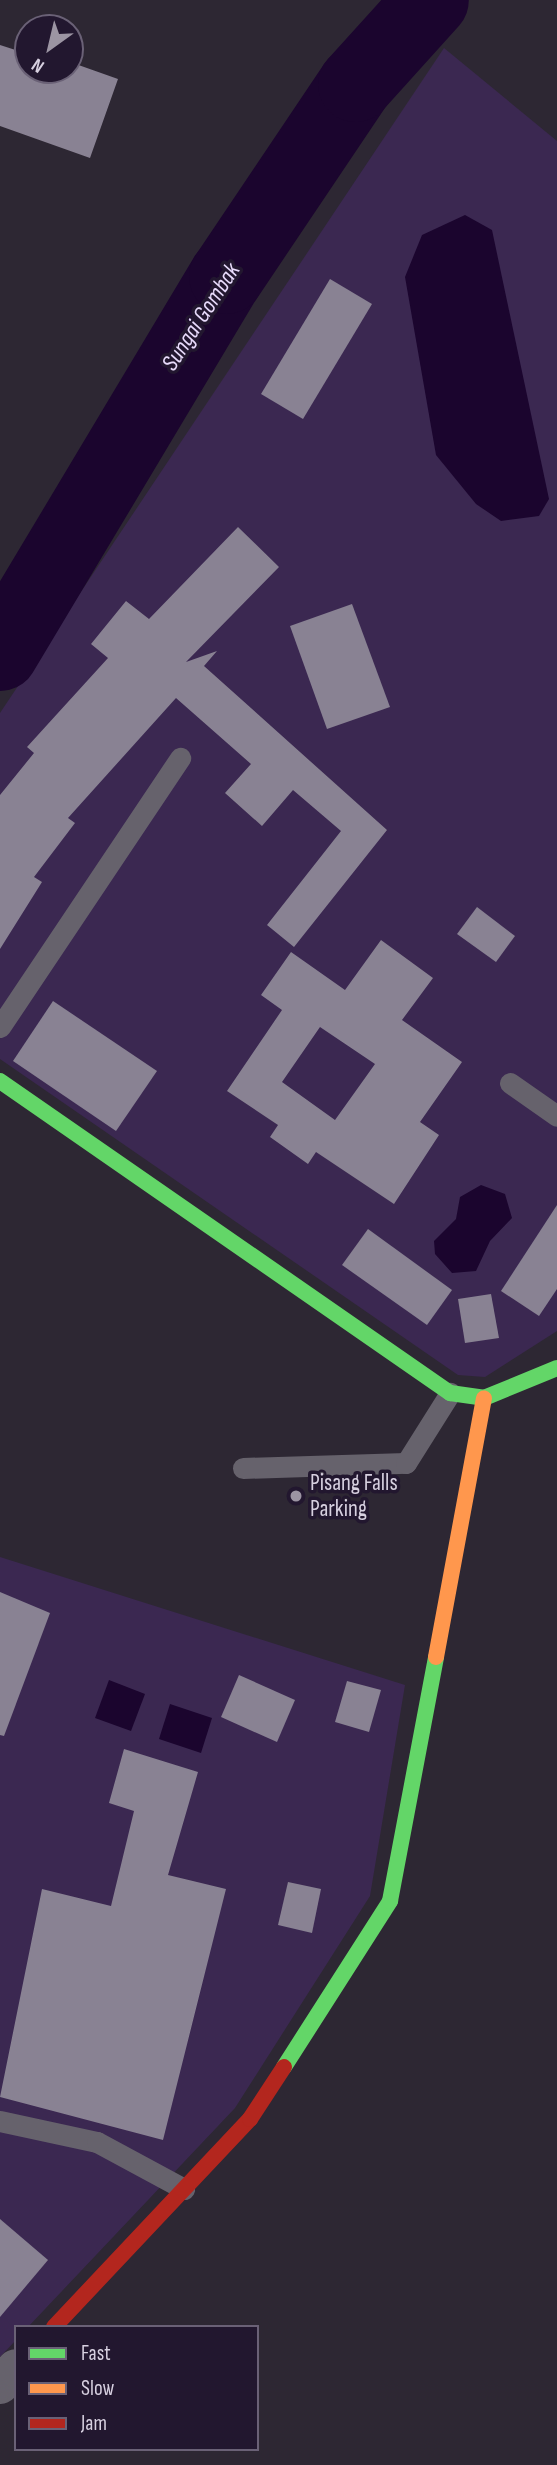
<!DOCTYPE html>
<html>
<head>
<meta charset="utf-8">
<style>
  body { margin:0 }
  #map { position:relative; width:557px; height:2465px; overflow:hidden; background:#2d2733; font-family:"Sofia Sans Condensed",sans-serif }
  div>[style] { position:absolute }
  [style*='--x'] { left:calc(var(--x)*1px); top:calc(var(--y)*1px); width:calc(var(--w)*1px); rotate:calc(var(--a)*1deg) }
  .green>* { inset:0; background:#3b2851 }
  .water>* { inset:0; background:#1b052e }
  .river>* { height:75px; margin:-37.5px; padding:0 37.5px; transform-origin:37.5px; border-radius:37.5px; background:#1b052e }
  .building>* { inset:0; background:#898293 }
  .lane>* { height:21px; margin:-10.5px; padding:0 10.5px; transform-origin:10.5px; border-radius:10.5px; background:#66626c }
  .street>* { height:38px; margin:-19px; padding:0 19px; transform-origin:19px; border-radius:19px; background:#66626c }
  .fast>* { height:16px; margin:-8px; padding:0 8px; transform-origin:8px; border-radius:8px; background:#63d668 }
  .slow>* { height:16px; margin:-8px; padding:0 8px; transform-origin:8px; border-radius:8px; background:#ff974d }
  .jam>* { height:16px; margin:-8px; padding:0 8px; transform-origin:8px; border-radius:8px; background:#b3261e }
  .dots>* { width:19px; height:19px; translate:-50% -50%; box-sizing:border-box; border:4px solid #22172f; border-radius:50% }
  span { translate:-50% -50%; white-space:nowrap; text-align:center; line-height:1.15; -webkit-text-stroke:7px #22172f; paint-order:stroke }
  .poi-label { font-size:23px; color:#d7d0e0 }
  .left { translate:0 -50%; text-align:left }
  .water-label { font-size:24px; color:#e8dbfb; font-style:italic }
  .legend { position:absolute; left:14px; top:2325px; width:245px; height:126px; box-sizing:border-box; background:#22172f; border:2px solid #6a6176; margin:0; padding:9px 12px; list-style:none; font-size:21px; color:#d7d0e0 }
  .legend li { display:flex; align-items:center; gap:14px; height:35px }
  .legend b { width:35px; border:2px solid #6a6176 }
  .north { position:absolute; left:14px; top:14px; width:70px; height:70px; box-sizing:border-box; background:#22172f; border:2px solid #6a6176; border-radius:50%; rotate:214deg; font-size:19px; font-weight:700; line-height:28px; text-align:center; color:#d7d0e0 }
  .north::after { content:''; display:block; margin:auto; width:24px; height:32px; background:#9c95a3; clip-path:polygon(50% 0,100% 100%,50% 72%,0 100%) }
</style>
</head>
<body>
<div id="map">
  <div class="green">
    <div style="clip-path:polygon(444px 48px,557px 141px,557px 1331px,485px 1377px,458px 1375px,0 1059px,0 713px)"></div>
    <div style="clip-path:polygon(0 1557px,405px 1685px,370px 1896px,235px 2108px,28px 2327px,16px 2327px,16px 2340px,0 2357px)"></div>
  </div>
  <div class="water">
    <div style="clip-path:polygon(465px 215px,492px 230px,549px 499px,539px 516px,501px 521px,476px 504px,436px 455px,405px 277px,422px 235px)"></div>
    <div style="clip-path:polygon(481px 1185px,505px 1194px,512px 1218px,490px 1241px,476px 1271px,452px 1273px,435px 1254px,434px 1241px,456px 1219px,460px 1197px)"></div>
    <div style="clip-path:polygon(109px 1680px,145px 1694px,131px 1731px,95px 1718px)"></div>
    <div style="clip-path:polygon(170px 1704px,212px 1718px,201px 1753px,159px 1739px)"></div>
  </div>
  <div class="river">
    <div style="--x:0;--y:653;--w:440;--a:-59.1"></div>
    <div style="--x:226;--y:276;--w:231;--a:-56.1"></div>
    <div style="--x:355;--y:84;--w:113;--a:-47.9"></div>
  </div>
  <div class="building">
    <div style="clip-path:polygon(0 45px,28px 54px,28px 70px,70px 70px,70px 62px,118px 79px,90px 158px,0 126px)"></div>
    <div style="clip-path:polygon(330px 279px,372px 304px,303px 419px,261px 394px)"></div>
    <div style="clip-path:polygon(238px 527px,279px 567px,186px 662px,217px 651px,204px 666px,387px 830px,294px 947px,267px 925px,341px 831px,293px 790px,262px 826px,225px 793px,251px 764px,176px 698px,68px 818px,75px 823px,34px 877px,42px 882px,0 949px,0 795px,34px 753px,27px 747px,108px 658px,91px 644px,126px 601px,149px 619px)"></div>
    <div style="clip-path:polygon(352px 604px,390px 707px,327px 729px,290px 626px)"></div>
    <div style="clip-path:polygon(477px 907px,515px 936px,496px 962px,457px 934px)"></div>
    <div style="clip-path:polygon(evenodd,381px 940px,433px 978px,402px 1020px,462px 1062px,420px 1122px,439px 1135px,394px 1204px,316px 1152px,308px 1164px,270px 1137px,278px 1125px,227px 1091px,282px 1010px,261px 995px,291px 952px,345px 990px,381px 940px,320px 1027px,375px 1064px,335px 1120px,282px 1082px,320px 1027px)"></div>
    <div style="clip-path:polygon(53px 1001px,157px 1071px,116px 1131px,13px 1061px)"></div>
    <div style="clip-path:polygon(557px 1205px,557px 1289px,539px 1316px,501px 1291px)"></div>
    <div style="clip-path:polygon(368px 1229px,452px 1290px,427px 1325px,342px 1265px)"></div>
    <div style="clip-path:polygon(491px 1294px,499px 1338px,465px 1343px,458px 1299px)"></div>
    <div style="clip-path:polygon(0 1592px,50px 1613px,4px 1736px,0 1735px)"></div>
    <div style="clip-path:polygon(239px 1675px,295px 1700px,277px 1742px,221px 1717px)"></div>
    <div style="clip-path:polygon(347px 1681px,381px 1690px,369px 1732px,335px 1722px)"></div>
    <div style="clip-path:polygon(124px 1749px,198px 1772px,168px 1875px,226px 1889px,163px 2140px,0 2097px,42px 1889px,111px 1906px,134px 1811px,109px 1803px)"></div>
    <div style="clip-path:polygon(288px 1882px,321px 1889px,312px 1933px,278px 1925px)"></div>
    <div style="clip-path:polygon(0 2219px,48px 2260px,0 2317px)"></div>
  </div>
  <div class="lane">
    <div style="--x:0;--y:1027;--w:324;--a:-56.2"></div>
    <div style="--x:510;--y:1083;--w:57;--a:35.1"></div>
    <div style="--x:243;--y:1468;--w:163;--a:-1.8"></div>
    <div style="--x:406;--y:1463;--w:83;--a:-57.8"></div>
    <div style="--x:0;--y:2121;--w:99;--a:12.2"></div>
    <div style="--x:97;--y:2142;--w:99;--a:28.4"></div>
  </div>
  <div class="street">
    <div style="--x:0;--y:2385;--w:23;--a:-47"></div>
  </div>
  <div class="fast">
    <div style="--x:0;--y:1081;--w:548;--a:34.73"></div>
    <div style="--x:450;--y:1393;--w:34;--a:8"></div>
    <div style="--x:484;--y:1398;--w:79;--a:-22.3"></div>
    <div style="--x:284;--y:2067;--w:197;--a:-57.4"></div>
    <div style="--x:390;--y:1901;--w:248;--a:-79.3"></div>
  </div>
  <div class="slow">
    <div style="--x:436;--y:1657;--w:263;--a:-79.5"></div>
  </div>
  <div class="jam">
    <div style="--x:54;--y:2327;--w:286;--a:-46.7"></div>
    <div style="--x:250;--y:2119;--w:62;--a:-56.8"></div>
  </div>
  <div class="dots">
    <div style="left:296px;top:1496px;background:#9c95a3"></div>
  </div>
  <div class="poi-label">
    <span class="left" style="left:310px;top:1496px">Pisang Falls<br>Parking</span>
  </div>
  <div class="water-label">
    <span style="left:201px;top:317px;rotate:-57deg">Sungai Gombak</span>
  </div>
  <ul class="legend">
  <li><b style="height:9px;background:#63d668"></b>Fast</li>
  <li><b style="height:9px;background:#ff974d"></b>Slow</li>
  <li><b style="height:9px;background:#b3261e"></b>Jam</li>
  </ul>
  <div class="north">N</div>
</div>
</body>
</html>
